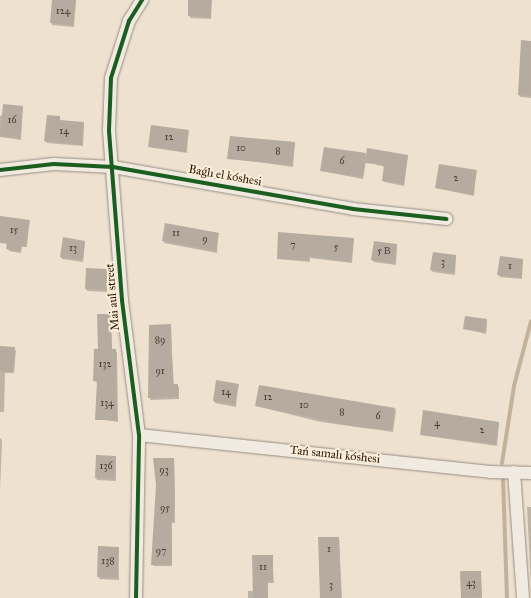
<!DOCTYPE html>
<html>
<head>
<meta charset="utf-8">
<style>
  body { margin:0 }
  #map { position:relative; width:531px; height:598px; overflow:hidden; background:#eee1cf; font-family:"IM FELL Great Primer",serif }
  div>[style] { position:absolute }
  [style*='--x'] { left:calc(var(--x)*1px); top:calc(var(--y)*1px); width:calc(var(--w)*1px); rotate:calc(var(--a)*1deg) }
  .shadow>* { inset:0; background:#0003 }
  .stream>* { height:4px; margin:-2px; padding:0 2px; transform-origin:2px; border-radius:2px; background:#c4b19a }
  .building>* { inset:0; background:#b5ac9f }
  .roads { filter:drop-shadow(0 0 1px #978d83) drop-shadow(0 0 1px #978d83) }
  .minor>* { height:12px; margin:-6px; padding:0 6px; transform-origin:6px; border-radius:6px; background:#f0eae0 }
  .cycleway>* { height:4px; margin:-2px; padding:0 2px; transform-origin:2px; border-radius:2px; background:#1b5e20 }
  span { translate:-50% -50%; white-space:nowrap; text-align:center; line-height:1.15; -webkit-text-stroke:4px #fcedd7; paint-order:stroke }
  .number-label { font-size:10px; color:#493c30 }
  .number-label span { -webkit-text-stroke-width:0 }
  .street-label { font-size:12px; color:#25160b }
</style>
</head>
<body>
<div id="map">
  <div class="shadow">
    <div style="clip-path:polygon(53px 0,76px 0,74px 27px,52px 25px)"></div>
    <div style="clip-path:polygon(189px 0,212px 0,211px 19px,190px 18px)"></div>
    <div style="clip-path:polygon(531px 42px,531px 98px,520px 97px,519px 95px)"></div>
    <div style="clip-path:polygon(23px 107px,21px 140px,0 137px,0 116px)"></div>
    <div style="clip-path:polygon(59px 117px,61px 121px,84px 123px,83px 146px,47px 143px,45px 141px)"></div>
    <div style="clip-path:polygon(188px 131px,187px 153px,149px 147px)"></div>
    <div style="clip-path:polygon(295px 142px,293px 167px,228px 158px)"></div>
    <div style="clip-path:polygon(365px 154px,367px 157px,408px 155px,404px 186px,384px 182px,385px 167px,366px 162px,363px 179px,321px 171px)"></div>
    <div style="clip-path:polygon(476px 171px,474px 196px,436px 188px)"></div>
    <div style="clip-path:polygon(0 217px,29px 221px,27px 247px,22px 247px,21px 253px,9px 251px,8px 244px,0 243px)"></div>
    <div style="clip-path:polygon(166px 224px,218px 233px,217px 253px,164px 243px)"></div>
    <div style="clip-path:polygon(354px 239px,352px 263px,310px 258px,310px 262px,278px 259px)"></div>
    <div style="clip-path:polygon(85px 241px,83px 262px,62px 259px,61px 257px)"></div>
    <div style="clip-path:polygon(397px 245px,396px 265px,374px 262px,372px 260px)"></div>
    <div style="clip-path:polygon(456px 256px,455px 275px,433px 272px,431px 270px)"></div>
    <div style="clip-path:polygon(523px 260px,522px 279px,500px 277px,498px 274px)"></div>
    <div style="clip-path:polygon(107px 270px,107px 292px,87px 291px,86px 288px)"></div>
    <div style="clip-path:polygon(110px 315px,112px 350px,117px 352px,118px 422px,96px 419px,98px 383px,94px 381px,100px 350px)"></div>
    <div style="clip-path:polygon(487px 320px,486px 334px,464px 329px)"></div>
    <div style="clip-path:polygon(170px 325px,174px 385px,179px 387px,179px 399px,150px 400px)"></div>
    <div style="clip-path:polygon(0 347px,16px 350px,14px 373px,5px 373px,4px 412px,0 412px)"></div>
    <div style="clip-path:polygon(238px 385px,236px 407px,215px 403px,214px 401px)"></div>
    <div style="clip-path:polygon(256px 406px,395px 409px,396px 411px,393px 432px,321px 422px)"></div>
    <div style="clip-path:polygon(499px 423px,497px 446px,421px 435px)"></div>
    <div style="clip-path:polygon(0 438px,2px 440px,0 492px)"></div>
    <div style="clip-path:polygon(116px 457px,116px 481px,97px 480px,96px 478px)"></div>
    <div style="clip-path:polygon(174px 459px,175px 523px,172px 523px,172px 566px,153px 566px)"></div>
    <div style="clip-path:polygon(527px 507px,531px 507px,531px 588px)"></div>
    <div style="clip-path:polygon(339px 538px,342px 598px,321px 598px)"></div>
    <div style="clip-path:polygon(99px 547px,118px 548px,119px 580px,99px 579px)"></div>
    <div style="clip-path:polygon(272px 556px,274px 583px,268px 583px,268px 598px,248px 598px,248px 591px,254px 591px)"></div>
    <div style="clip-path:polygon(480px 572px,482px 598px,462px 598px,462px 597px)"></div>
  </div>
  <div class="stream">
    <div style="--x:502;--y:463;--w:78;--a:-81.1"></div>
    <div style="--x:514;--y:386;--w:67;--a:-75.3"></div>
    <div style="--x:503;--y:478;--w:120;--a:88.1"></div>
  </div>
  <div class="building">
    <div style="clip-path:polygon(52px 0,76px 0,73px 25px,50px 23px)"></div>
    <div style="clip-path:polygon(188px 0,211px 0,211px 17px,188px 16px)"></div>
    <div style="clip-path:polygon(521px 40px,531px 41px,531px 96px,518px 95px)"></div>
    <div style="clip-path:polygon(3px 104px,23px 106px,20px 138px,0 136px)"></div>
    <div style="clip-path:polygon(47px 115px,60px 116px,60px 120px,84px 122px,82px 145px,44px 141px)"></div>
    <div style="clip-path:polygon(151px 125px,189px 130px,186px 152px,148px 147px)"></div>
    <div style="clip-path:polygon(230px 136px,295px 142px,292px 165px,227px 159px)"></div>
    <div style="clip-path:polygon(324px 147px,366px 153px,363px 177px,320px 171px)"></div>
    <div style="clip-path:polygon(367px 148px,408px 155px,404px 184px,382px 181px,384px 165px,365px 163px)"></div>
    <div style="clip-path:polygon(439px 164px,477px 170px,473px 195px,435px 188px)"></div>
    <div style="clip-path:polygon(0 216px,30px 220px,26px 246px,21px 245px,20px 252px,6px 249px,7px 243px,0 242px)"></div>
    <div style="clip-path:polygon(165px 223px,219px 233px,216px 251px,162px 241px)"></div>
    <div style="clip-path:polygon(278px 232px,354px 238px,351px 262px,309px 256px,309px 260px,277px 259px)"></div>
    <div style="clip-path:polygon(63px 237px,85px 241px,83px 260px,60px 257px)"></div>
    <div style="clip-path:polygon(374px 241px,397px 244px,395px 263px,371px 260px)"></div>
    <div style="clip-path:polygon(433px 252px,456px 255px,454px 273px,430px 270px)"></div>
    <div style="clip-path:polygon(500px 256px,523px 259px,521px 278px,497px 275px)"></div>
    <div style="clip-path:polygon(86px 268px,107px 269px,106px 290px,85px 289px)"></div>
    <div style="clip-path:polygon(97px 314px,111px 314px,112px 349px,116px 349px,117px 420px,95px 420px,97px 381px,93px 381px,94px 349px,98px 349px)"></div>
    <div style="clip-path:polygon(465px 316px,487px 319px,486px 332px,463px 329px)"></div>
    <div style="clip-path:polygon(171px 324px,173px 384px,178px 384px,178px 397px,148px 398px,149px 325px)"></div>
    <div style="clip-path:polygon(0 346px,15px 347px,13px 372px,0 371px)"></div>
    <div style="clip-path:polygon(216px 380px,239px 384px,235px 405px,213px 401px)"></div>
    <div style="clip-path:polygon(259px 385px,395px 408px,392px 430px,357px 427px,255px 406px)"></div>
    <div style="clip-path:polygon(423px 410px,499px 422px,496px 444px,420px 435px)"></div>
    <div style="clip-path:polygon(96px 455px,116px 456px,115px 479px,95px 478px)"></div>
    <div style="clip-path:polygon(153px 458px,174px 458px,175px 499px,174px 521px,171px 521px,172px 564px,151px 565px,156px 485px)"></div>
    <div style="clip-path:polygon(318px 537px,339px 537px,341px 598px,320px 598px)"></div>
    <div style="clip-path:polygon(98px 546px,119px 547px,118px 578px,97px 577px)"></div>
    <div style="clip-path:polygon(252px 555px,273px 555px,273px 581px,267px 581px,268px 598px,253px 598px)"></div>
    <div style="clip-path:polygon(460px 571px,481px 571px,482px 597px,461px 598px)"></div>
  </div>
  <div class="roads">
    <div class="minor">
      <div style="--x:0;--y:170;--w:54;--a:-6.3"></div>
      <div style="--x:54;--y:164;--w:59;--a:2.9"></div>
      <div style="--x:113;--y:167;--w:244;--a:9.9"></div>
      <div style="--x:353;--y:209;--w:94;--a:6.1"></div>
      <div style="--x:139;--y:435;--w:353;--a:6"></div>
      <div style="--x:490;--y:472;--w:41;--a:1.4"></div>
      <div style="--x:514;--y:472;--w:126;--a:85.9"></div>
      <div style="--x:136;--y:598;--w:163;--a:-88.9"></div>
      <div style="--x:139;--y:435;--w:136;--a:-97.2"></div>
      <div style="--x:122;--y:300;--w:170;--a:-94.4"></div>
      <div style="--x:109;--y:130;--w:52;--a:-87.8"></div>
      <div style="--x:111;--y:78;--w:60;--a:-72.5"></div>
      <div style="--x:129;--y:21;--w:25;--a:-58"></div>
    </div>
  </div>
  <div class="cycleway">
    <div style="--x:0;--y:170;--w:54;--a:-6.3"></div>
    <div style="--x:54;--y:164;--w:59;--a:2.9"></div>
    <div style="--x:113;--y:167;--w:244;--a:9.9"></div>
    <div style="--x:353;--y:209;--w:94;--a:6.1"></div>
    <div style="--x:136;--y:598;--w:163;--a:-88.9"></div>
    <div style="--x:139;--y:435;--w:136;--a:-97.2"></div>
    <div style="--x:122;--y:300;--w:170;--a:-94.4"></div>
    <div style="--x:109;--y:130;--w:52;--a:-87.8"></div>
    <div style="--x:111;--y:78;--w:60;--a:-72.5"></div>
    <div style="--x:129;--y:21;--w:25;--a:-58"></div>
  </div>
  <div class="number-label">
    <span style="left:63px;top:12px">124</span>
    <span style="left:12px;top:121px">16</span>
    <span style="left:64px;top:132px">14</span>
    <span style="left:169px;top:138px">12</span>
    <span style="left:241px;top:149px">10</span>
    <span style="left:278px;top:152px">8</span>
    <span style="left:342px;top:162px">6</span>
    <span style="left:456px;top:179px">2</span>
    <span style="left:14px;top:231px">15</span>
    <span style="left:176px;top:234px">11</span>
    <span style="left:205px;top:240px">9</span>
    <span style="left:293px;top:246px">7</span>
    <span style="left:336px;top:248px">5</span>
    <span style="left:73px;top:249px">13</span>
    <span style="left:384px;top:252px">5 В</span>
    <span style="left:443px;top:263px">3</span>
    <span style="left:510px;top:267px">1</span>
    <span style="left:160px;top:341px">89</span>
    <span style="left:105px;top:365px">132</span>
    <span style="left:160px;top:372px">91</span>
    <span style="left:226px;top:393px">14</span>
    <span style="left:268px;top:398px">12</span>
    <span style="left:107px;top:404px">134</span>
    <span style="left:304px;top:406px">10</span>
    <span style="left:342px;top:413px">8</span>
    <span style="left:378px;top:417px">6</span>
    <span style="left:437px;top:424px">4</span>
    <span style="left:482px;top:431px">2</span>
    <span style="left:106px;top:467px">136</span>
    <span style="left:164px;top:471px">93</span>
    <span style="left:165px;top:509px">95</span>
    <span style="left:329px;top:550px">1</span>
    <span style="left:161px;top:552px">97</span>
    <span style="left:108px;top:562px">138</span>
    <span style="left:263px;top:568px">11</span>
    <span style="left:471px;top:584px">43</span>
    <span style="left:331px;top:586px">3</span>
  </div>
  <div class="street-label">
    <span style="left:225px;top:176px;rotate:10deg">Baǵlı el kóshesi</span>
    <span style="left:113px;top:297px;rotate:-95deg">Mai aul street</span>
    <span style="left:335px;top:455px;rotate:6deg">Tań samalı kóshesi</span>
  </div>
</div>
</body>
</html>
